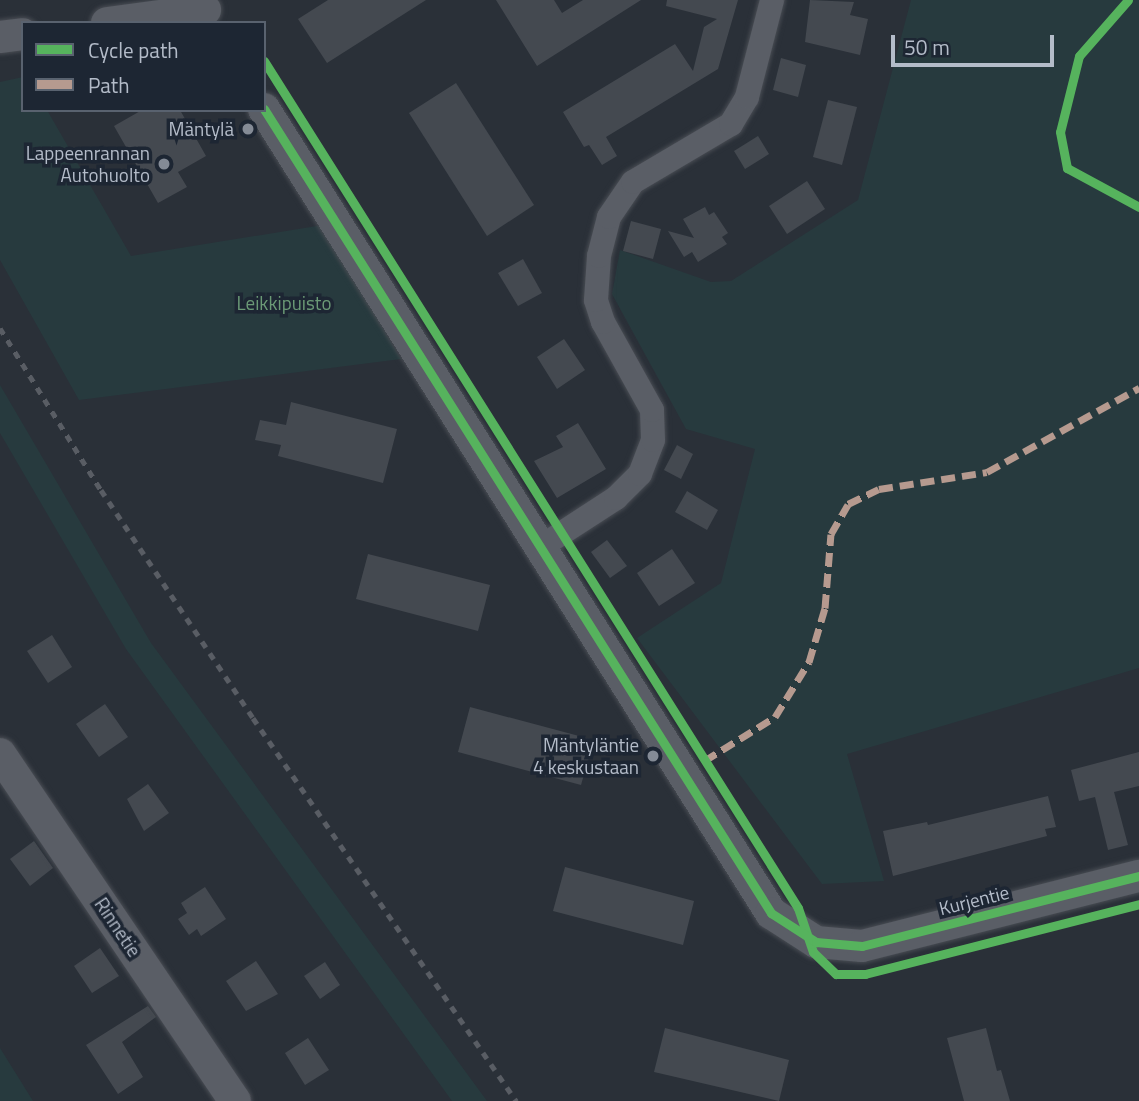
<!DOCTYPE html>
<html>
<head>
<meta charset="utf-8">
<style>
  body { margin:0 }
  #map { position:relative; width:1139px; height:1101px; overflow:hidden; background:#2a3038; font-family:"Titillium Web",sans-serif }
  div>[style] { position:absolute }
  [style*='--x'] { left:calc(var(--x)*1px); top:calc(var(--y)*1px); width:calc(var(--w)*1px); rotate:calc(var(--a)*1deg) }
  .green>* { inset:0; background:#273a3e }
  .building>* { inset:0; background:#444950 }
  .roads { filter:drop-shadow(0 0 2px #484c53) drop-shadow(0 0 2px #484c53) }
  .minor>* { height:24px; margin:-12px; padding:0 12px; transform-origin:12px; border-radius:12px; background:#5a5e66 }
  .tertiary>* { height:32px; margin:-16px; padding:0 16px; transform-origin:16px; border-radius:16px; background:#5a5e66 }
  .rail>* { height:5px; margin-top:-2.5px; transform-origin:0; background:repeating-linear-gradient(90deg,#595d64 0 7px,transparent 0 14px) }
  .quiet>* { height:7px; margin-top:-3.5px; transform-origin:0; background:repeating-linear-gradient(90deg,#b69a8f 0 14px,transparent 0 21px) }
  .cycleway>* { height:9px; margin:-4.5px; padding:0 4.5px; transform-origin:4.5px; border-radius:4.5px; background:#56b35d }
  .dots>* { width:19px; height:19px; translate:-50% -50%; box-sizing:border-box; border:4px solid #1d2633; border-radius:50% }
  span { translate:-50% -50%; white-space:nowrap; text-align:center; line-height:1.15; -webkit-text-stroke:7px #1d2633; paint-order:stroke }
  .poi-label { font-size:19px; color:#b4bcc9 }
  .right { translate:-100% -50%; text-align:right }
  .park-label { font-size:19px; color:#6b9a76 }
  .street-label { font-size:19px; color:#b4bcc9 }
  .legend { position:absolute; left:21px; top:21px; width:245px; height:91px; box-sizing:border-box; background:#1d2633; border:2px solid #59626f; margin:0; padding:9px 12px; list-style:none; font-size:21px; color:#b4bcc9 }
  .legend li { display:flex; align-items:center; gap:14px; height:35px }
  .legend b { width:35px; border:2px solid #59626f }
  .scale { position:absolute; left:891px; top:35px; width:163px; height:32px; box-sizing:border-box; border:4px solid #b4bcc9; border-top:0; padding-left:9px; font-size:21px; line-height:24px; white-space:nowrap; color:#b4bcc9; -webkit-text-stroke:5px #1d2633; paint-order:stroke }
</style>
</head>
<body>
<div id="map">
  <div class="green">
    <div style="clip-path:polygon(911px 0,1139px 0,1139px 668px,847px 754px,884px 881px,822px 884px,637px 638px,721px 583px,755px 449px,686px 429px,612px 294px,620px 250px,711px 282px,731px 281px,858px 200px)"></div>
    <div style="clip-path:polygon(23px 77px,23px 110px,47px 110px,131px 256px,323px 225px,401px 359px,79px 400px,0 260px,0 82px)"></div>
    <div style="clip-path:polygon(0 385px,151px 643px,487px 1101px,452px 1101px,126px 649px,0 433px)"></div>
    <div style="clip-path:polygon(0 1048px,33px 1101px,0 1101px)"></div>
  </div>
  <div class="building">
    <div style="clip-path:polygon(328px 0,426px 0,327px 63px,298px 19px)"></div>
    <div style="clip-path:polygon(496px 0,554px 0,562px 13px,583px 0,641px 0,537px 66px)"></div>
    <div style="clip-path:polygon(667px 0,738px 0,718px 69px,606px 137px,617px 156px,602px 165px,589px 145px,584px 147px,563px 112px,675px 44px,693px 71px,704px 27px,717px 19px,666px 6px)"></div>
    <div style="clip-path:polygon(810px 0,854px 2px,850px 15px,868px 19px,860px 55px,805px 42px)"></div>
    <div style="clip-path:polygon(781px 58px,806px 65px,798px 97px,773px 90px)"></div>
    <div style="clip-path:polygon(456px 83px,534px 205px,487px 236px,409px 113px)"></div>
    <div style="clip-path:polygon(828px 100px,857px 107px,842px 165px,813px 157px)"></div>
    <div style="clip-path:polygon(142px 110px,180px 110px,206px 156px,178px 172px,187px 187px,158px 203px,114px 126px)"></div>
    <div style="clip-path:polygon(758px 136px,769px 154px,745px 169px,734px 151px)"></div>
    <div style="clip-path:polygon(807px 181px,825px 209px,787px 234px,769px 206px)"></div>
    <div style="clip-path:polygon(705px 207px,709px 215px,714px 212px,728px 233px,722px 237px,727px 244px,698px 262px,692px 252px,684px 257px,668px 231px,694px 238px,683px 219px)"></div>
    <div style="clip-path:polygon(631px 221px,661px 229px,653px 259px,623px 251px)"></div>
    <div style="clip-path:polygon(523px 259px,542px 293px,518px 306px,498px 273px)"></div>
    <div style="clip-path:polygon(564px 339px,585px 370px,557px 389px,537px 357px)"></div>
    <div style="clip-path:polygon(291px 402px,397px 429px,383px 483px,278px 456px,281px 445px,255px 440px,260px 420px,286px 425px)"></div>
    <div style="clip-path:polygon(578px 423px,606px 469px,557px 498px,534px 461px,563px 447px,556px 436px)"></div>
    <div style="clip-path:polygon(677px 445px,693px 454px,681px 479px,664px 470px)"></div>
    <div style="clip-path:polygon(687px 491px,718px 510px,707px 530px,675px 512px)"></div>
    <div style="clip-path:polygon(607px 540px,627px 566px,610px 578px,591px 552px)"></div>
    <div style="clip-path:polygon(672px 549px,695px 583px,659px 606px,637px 573px)"></div>
    <div style="clip-path:polygon(368px 554px,490px 585px,478px 631px,356px 599px)"></div>
    <div style="clip-path:polygon(52px 635px,72px 667px,48px 683px,27px 651px)"></div>
    <div style="clip-path:polygon(105px 704px,128px 737px,99px 757px,76px 724px)"></div>
    <div style="clip-path:polygon(470px 707px,594px 740px,581px 785px,458px 752px)"></div>
    <div style="clip-path:polygon(1139px 752px,1139px 786px,1114px 792px,1128px 845px,1108px 850px,1095px 797px,1079px 801px,1071px 770px)"></div>
    <div style="clip-path:polygon(148px 784px,169px 813px,144px 831px,127px 799px)"></div>
    <div style="clip-path:polygon(1048px 796px,1056px 827px,1045px 829px,1047px 836px,893px 876px,883px 831px,927px 822px,928px 825px)"></div>
    <div style="clip-path:polygon(34px 841px,53px 868px,30px 886px,10px 859px)"></div>
    <div style="clip-path:polygon(565px 867px,694px 901px,683px 945px,553px 911px)"></div>
    <div style="clip-path:polygon(205px 887px,226px 919px,201px 936px,197px 929px,189px 935px,178px 919px,187px 913px,181px 903px)"></div>
    <div style="clip-path:polygon(100px 948px,119px 976px,92px 993px,74px 966px)"></div>
    <div style="clip-path:polygon(256px 961px,278px 994px,246px 1011px,226px 981px)"></div>
    <div style="clip-path:polygon(325px 962px,340px 985px,320px 999px,304px 976px)"></div>
    <div style="clip-path:polygon(148px 1006px,156px 1017px,122px 1042px,143px 1077px,118px 1094px,86px 1045px)"></div>
    <div style="clip-path:polygon(665px 1028px,789px 1060px,779px 1101px,654px 1072px)"></div>
    <div style="clip-path:polygon(986px 1028px,997px 1071px,1001px 1070px,1010px 1101px,964px 1101px,947px 1038px)"></div>
    <div style="clip-path:polygon(308px 1038px,329px 1070px,305px 1085px,285px 1053px)"></div>
  </div>
  <div class="roads">
    <div class="minor">
      <div style="--x:539;--y:548;--w:92;--a:-33"></div>
      <div style="--x:616;--y:498;--w:34;--a:-45"></div>
      <div style="--x:640;--y:474;--w:36;--a:-69"></div>
      <div style="--x:653;--y:440;--w:30;--a:-92"></div>
      <div style="--x:652;--y:410;--w:101;--a:-119.1"></div>
      <div style="--x:603;--y:322;--w:23;--a:-108"></div>
      <div style="--x:596;--y:300;--w:44;--a:-86.1"></div>
      <div style="--x:599;--y:256;--w:40;--a:-75.6"></div>
      <div style="--x:609;--y:217;--w:42;--a:-55.6"></div>
      <div style="--x:633;--y:182;--w:114;--a:-30.6"></div>
      <div style="--x:731;--y:124;--w:31;--a:-59"></div>
      <div style="--x:747;--y:97;--w:100;--a:-75.5"></div>
    </div>
    <div class="tertiary">
      <div style="--x:107;--y:23;--w:99;--a:-7.6"></div>
      <div style="--x:0;--y:37;--w:23;--a:-7"></div>
      <div style="--x:264;--y:109;--w:951;--a:57.76"></div>
      <div style="--x:771;--y:913;--w:54;--a:32.8"></div>
      <div style="--x:816;--y:942;--w:46;--a:5"></div>
      <div style="--x:862;--y:946;--w:286;--a:-14.2"></div>
      <div style="--x:0;--y:754;--w:419;--a:55.9"></div>
    </div>
  </div>
  <div class="rail">
    <div style="--x:0;--y:328;--w:191;--a:58.1"></div>
    <div style="--x:101;--y:490;--w:274;--a:56.3"></div>
    <div style="--x:253;--y:718;--w:465;--a:55.5"></div>
  </div>
  <div class="quiet">
    <div style="--x:704;--y:761;--w:84;--a:-31.8"></div>
    <div style="--x:775;--y:717;--w:65;--a:-58.3"></div>
    <div style="--x:809;--y:662;--w:56;--a:-73.5"></div>
    <div style="--x:825;--y:608;--w:74;--a:-85.4"></div>
    <div style="--x:831;--y:534;--w:34;--a:-60"></div>
    <div style="--x:848;--y:504;--w:34;--a:-26"></div>
    <div style="--x:879;--y:489;--w:109;--a:-8.9"></div>
    <div style="--x:987;--y:472;--w:174;--a:-28.9"></div>
  </div>
  <div class="cycleway">
    <div style="--x:1128;--y:0;--w:74;--a:131.2"></div>
    <div style="--x:1079;--y:56;--w:78;--a:104"></div>
    <div style="--x:1060;--y:132;--w:37;--a:79"></div>
    <div style="--x:1067;--y:168;--w:82;--a:28.4"></div>
    <div style="--x:264;--y:61;--w:1001;--a:57.77"></div>
    <div style="--x:798;--y:908;--w:46;--a:71.2"></div>
    <div style="--x:813;--y:952;--w:32;--a:44"></div>
    <div style="--x:836;--y:974;--w:29;--a:0"></div>
    <div style="--x:865;--y:974;--w:283;--a:-14.3"></div>
    <div style="--x:264;--y:109;--w:951;--a:57.76"></div>
    <div style="--x:771;--y:913;--w:54;--a:32.8"></div>
    <div style="--x:816;--y:942;--w:46;--a:5"></div>
    <div style="--x:862;--y:946;--w:286;--a:-14.2"></div>
  </div>
  <div class="dots">
    <div style="left:248px;top:129px;background:#848b96"></div>
    <div style="left:164px;top:164px;background:#848b96"></div>
    <div style="left:653px;top:756px;background:#848b96"></div>
  </div>
  <div class="poi-label">
    <span class="right" style="left:234px;top:129px">Mäntylä</span>
    <span class="right" style="left:150px;top:164px">Lappeenrannan<br>Autohuolto</span>
    <span class="right" style="left:639px;top:756px">Mäntyläntie<br>4 keskustaan</span>
  </div>
  <div class="park-label">
    <span style="left:284px;top:303px">Leikkipuisto</span>
  </div>
  <div class="street-label">
    <span style="left:974px;top:900px;rotate:-14deg">Kurjentie</span>
    <span style="left:118px;top:927px;rotate:56deg">Rinnetie</span>
  </div>
  <ul class="legend">
  <li><b style="height:9px;background:#56b35d"></b>Cycle path</li>
  <li><b style="height:9px;background:#b69a8f"></b>Path</li>
  </ul>
  <div class="scale">50 m</div>
</div>
</body>
</html>
